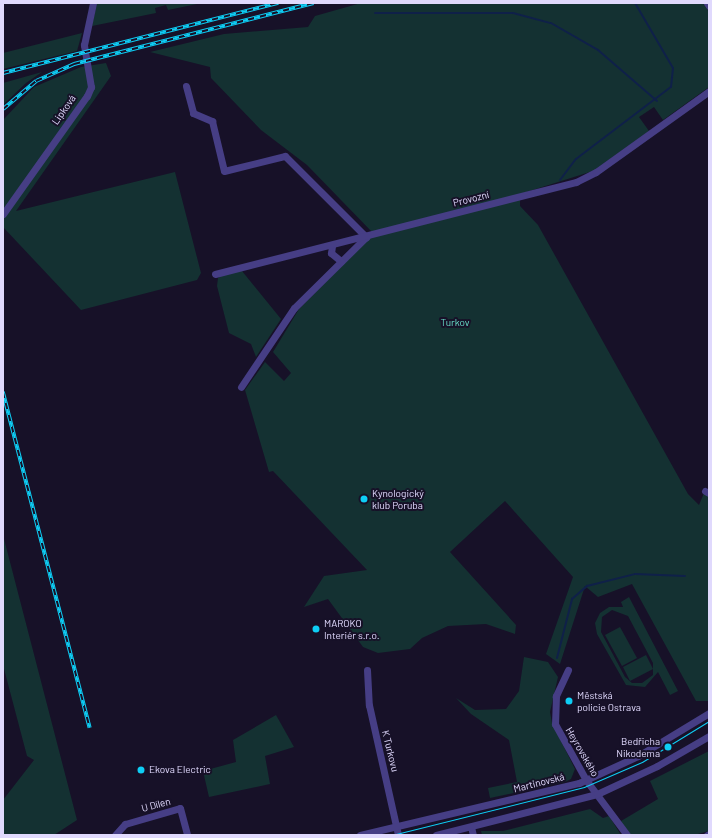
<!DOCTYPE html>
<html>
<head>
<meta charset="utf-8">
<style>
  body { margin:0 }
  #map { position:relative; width:712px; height:838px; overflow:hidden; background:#171128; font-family:Barlow,sans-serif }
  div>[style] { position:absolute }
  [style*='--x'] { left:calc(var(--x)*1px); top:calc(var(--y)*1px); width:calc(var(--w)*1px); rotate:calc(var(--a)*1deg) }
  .green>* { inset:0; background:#143132 }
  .stream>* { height:2px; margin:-1px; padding:0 1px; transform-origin:1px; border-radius:1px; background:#0f2049 }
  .minor>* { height:7px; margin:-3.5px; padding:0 3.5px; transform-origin:3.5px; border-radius:3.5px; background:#463e85 }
  .tram>* { height:1px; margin:-0.5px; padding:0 0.5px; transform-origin:0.5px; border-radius:0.5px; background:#0ecef5 }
  .rail>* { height:3.5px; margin-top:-1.75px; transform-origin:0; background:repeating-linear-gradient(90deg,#171128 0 6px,#0ecef5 0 12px); box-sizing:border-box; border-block:1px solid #0ecef5 }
  .dots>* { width:11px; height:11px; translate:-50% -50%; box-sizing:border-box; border:2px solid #171128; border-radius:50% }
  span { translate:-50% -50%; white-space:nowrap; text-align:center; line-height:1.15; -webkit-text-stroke:4px #171128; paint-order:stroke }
  .street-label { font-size:10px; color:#e0d9fd }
  .park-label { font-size:10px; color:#67dcc7 }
  .poi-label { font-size:10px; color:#e0d9fd }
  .left { translate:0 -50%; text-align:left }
  .right { translate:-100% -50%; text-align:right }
  .frame { position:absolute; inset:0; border:4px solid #e0d9fd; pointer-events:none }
</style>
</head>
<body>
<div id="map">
  <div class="green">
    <div style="clip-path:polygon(97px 3px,202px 3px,168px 10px,166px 5px,155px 8px,156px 13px,92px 26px)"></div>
    <div style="clip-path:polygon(361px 3px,703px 3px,709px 12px,709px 87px,663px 120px,654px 107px,639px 117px,649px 131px,593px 171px,520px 194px,520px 206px,538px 225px,688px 494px,699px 505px,704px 493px,709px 495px,709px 701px,696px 701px,632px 584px,598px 597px,585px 586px,560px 664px,546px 654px,573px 577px,505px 501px,450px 552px,516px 625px,515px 634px,486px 624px,448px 626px,422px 638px,410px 649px,378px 653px,363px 647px,328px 599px,304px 607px,324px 576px,367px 570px,273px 471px,269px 472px,245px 390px,265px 362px,284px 381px,291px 373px,273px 352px,299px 309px,369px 239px,372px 232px,307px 165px,261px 130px,211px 78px,210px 67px,150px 52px,224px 34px,308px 27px,315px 16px)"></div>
    <div style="clip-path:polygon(82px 33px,77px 51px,3px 69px,3px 53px)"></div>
    <div style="clip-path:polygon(106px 63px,111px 76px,16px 211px,175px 172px,201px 273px,197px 280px,81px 310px,3px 227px,3px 120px,34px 87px,81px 67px)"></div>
    <div style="clip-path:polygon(42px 72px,26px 83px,3px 105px,3px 83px)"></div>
    <div style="clip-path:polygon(242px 271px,281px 319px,256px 357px,251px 344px,229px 333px,217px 286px,218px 278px,226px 273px)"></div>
    <div style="clip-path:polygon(3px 535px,77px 820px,54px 835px,3px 835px,3px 800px,34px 760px,27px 756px,3px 665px)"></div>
    <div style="clip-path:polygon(evenodd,629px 597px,678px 691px,670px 695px,658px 672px,645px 687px,626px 685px,597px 634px,595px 623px,600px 613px,609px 607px,623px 607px,621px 602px,629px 597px,612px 610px,628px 616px,653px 663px,653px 675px,642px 683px,632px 683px,625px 677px,601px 632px,602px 617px,612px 610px)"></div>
    <div style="clip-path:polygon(620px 627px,637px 658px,622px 666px,605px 635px)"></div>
    <div style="clip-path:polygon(646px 655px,653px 669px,630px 681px,623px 667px)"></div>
    <div style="clip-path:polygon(524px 657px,548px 662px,558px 677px,550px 712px,552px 723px,575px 769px,571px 779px,565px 782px,490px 798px,488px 788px,517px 782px,509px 740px,471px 714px,456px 698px,475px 710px,506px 709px,519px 691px)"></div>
    <div style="clip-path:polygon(276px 715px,294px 747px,265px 756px,270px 784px,209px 797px,203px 771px,236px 762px,233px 740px)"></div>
    <div style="clip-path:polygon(709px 751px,709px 831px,694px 835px,628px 835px,621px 821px,658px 799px,650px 781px)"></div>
    <div style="clip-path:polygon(590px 809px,603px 818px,609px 816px,621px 835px,482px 835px,481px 831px,503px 831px)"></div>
  </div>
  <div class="stream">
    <div style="--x:375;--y:13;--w:138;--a:0"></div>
    <div style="--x:513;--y:13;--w:39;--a:15"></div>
    <div style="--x:551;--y:23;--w:54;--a:29.9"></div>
    <div style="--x:598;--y:50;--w:78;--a:40.8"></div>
    <div style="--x:560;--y:180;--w:26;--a:-53"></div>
    <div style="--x:576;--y:159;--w:119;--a:-37.2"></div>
    <div style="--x:671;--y:87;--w:19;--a:-84"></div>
    <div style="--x:673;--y:68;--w:75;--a:-120.3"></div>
    <div style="--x:557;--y:658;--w:61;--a:-75.7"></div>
    <div style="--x:572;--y:599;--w:20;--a:-41"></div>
    <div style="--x:587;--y:586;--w:49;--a:-14"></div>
    <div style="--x:635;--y:574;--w:50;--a:2.3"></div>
  </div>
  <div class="minor">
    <div style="--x:707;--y:3;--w:4;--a:56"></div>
    <div style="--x:186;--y:86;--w:28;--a:75"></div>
    <div style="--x:193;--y:113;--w:21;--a:23"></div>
    <div style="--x:212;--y:121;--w:51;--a:76.5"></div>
    <div style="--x:224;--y:171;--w:63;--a:-13.8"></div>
    <div style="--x:285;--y:156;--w:115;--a:45"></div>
    <div style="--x:366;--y:237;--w:101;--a:135.4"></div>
    <div style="--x:294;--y:308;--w:95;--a:123.9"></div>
    <div style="--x:3;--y:214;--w:145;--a:-54.6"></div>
    <div style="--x:87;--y:96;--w:10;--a:-66"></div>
    <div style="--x:91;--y:87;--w:43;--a:-99.5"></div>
    <div style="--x:84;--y:45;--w:43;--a:-77.9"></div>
    <div style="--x:332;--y:246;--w:7;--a:98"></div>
    <div style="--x:331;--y:253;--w:13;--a:39"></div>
    <div style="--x:215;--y:274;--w:373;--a:-14.3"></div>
    <div style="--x:576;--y:182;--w:22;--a:-27"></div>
    <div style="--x:596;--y:172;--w:139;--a:-35.6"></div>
    <div style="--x:705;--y:491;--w:4;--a:27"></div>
    <div style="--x:367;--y:670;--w:35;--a:87"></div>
    <div style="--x:369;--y:705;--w:133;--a:77.4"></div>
    <div style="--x:568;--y:670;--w:29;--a:115"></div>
    <div style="--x:556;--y:696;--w:28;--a:92"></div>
    <div style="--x:555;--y:724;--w:64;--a:61"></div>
    <div style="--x:586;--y:780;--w:69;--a:53.3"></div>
    <div style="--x:471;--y:827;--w:8;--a:76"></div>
    <div style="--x:115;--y:835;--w:15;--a:-48"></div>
    <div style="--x:125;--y:824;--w:57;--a:-16.2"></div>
    <div style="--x:180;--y:808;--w:28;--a:75"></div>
    <div style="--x:360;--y:835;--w:225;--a:-13.4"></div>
    <div style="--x:579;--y:783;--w:65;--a:-24.6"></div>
    <div style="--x:638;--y:756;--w:83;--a:-31.2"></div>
    <div style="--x:436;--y:835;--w:166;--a:-14.3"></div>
    <div style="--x:597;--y:794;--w:66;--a:-25"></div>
    <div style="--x:657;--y:766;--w:60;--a:-30"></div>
    <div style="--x:707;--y:835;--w:2;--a:-27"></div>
  </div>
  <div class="tram">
    <div style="--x:392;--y:835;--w:198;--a:-14"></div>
    <div style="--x:584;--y:787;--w:63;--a:-23.3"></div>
    <div style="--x:642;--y:762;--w:79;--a:-31.5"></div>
  </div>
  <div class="rail">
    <div style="--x:3;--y:73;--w:284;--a:-14.3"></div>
    <div style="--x:3;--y:109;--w:43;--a:-40.3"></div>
    <div style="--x:36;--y:81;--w:42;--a:-24.1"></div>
    <div style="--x:74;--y:64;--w:247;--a:-14.3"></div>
    <div style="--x:3;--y:392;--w:347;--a:75.5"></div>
  </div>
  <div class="dots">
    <div style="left:364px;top:499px;background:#0ecef5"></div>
    <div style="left:316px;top:629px;background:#0ecef5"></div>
    <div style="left:569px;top:701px;background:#0ecef5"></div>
    <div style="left:668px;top:747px;background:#0ecef5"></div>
    <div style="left:141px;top:770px;background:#0ecef5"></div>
  </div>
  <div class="street-label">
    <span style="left:64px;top:110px;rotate:-55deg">Lipková</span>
    <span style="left:471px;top:199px;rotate:-14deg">Provozní</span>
    <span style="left:390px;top:751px;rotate:76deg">K Turkovu</span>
    <span style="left:582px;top:752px;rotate:60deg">Heyrovského</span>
    <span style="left:539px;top:783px;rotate:-14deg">Martinovská</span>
    <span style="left:156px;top:805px;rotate:-15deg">U Dílen</span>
  </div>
  <div class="park-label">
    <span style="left:455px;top:323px">Turkov</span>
  </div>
  <div class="poi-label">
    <span class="left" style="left:372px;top:499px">Kynologický<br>klub Poruba</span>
    <span class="left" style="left:324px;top:629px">MAROKO<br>Interiér s.r.o.</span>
    <span class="left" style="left:577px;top:701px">Městská<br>policie Ostrava</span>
    <span class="right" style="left:660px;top:747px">Bedřicha<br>Nikodema</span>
    <span class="left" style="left:149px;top:770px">Ekova Electric</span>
  </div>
  <div class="frame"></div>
</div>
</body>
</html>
